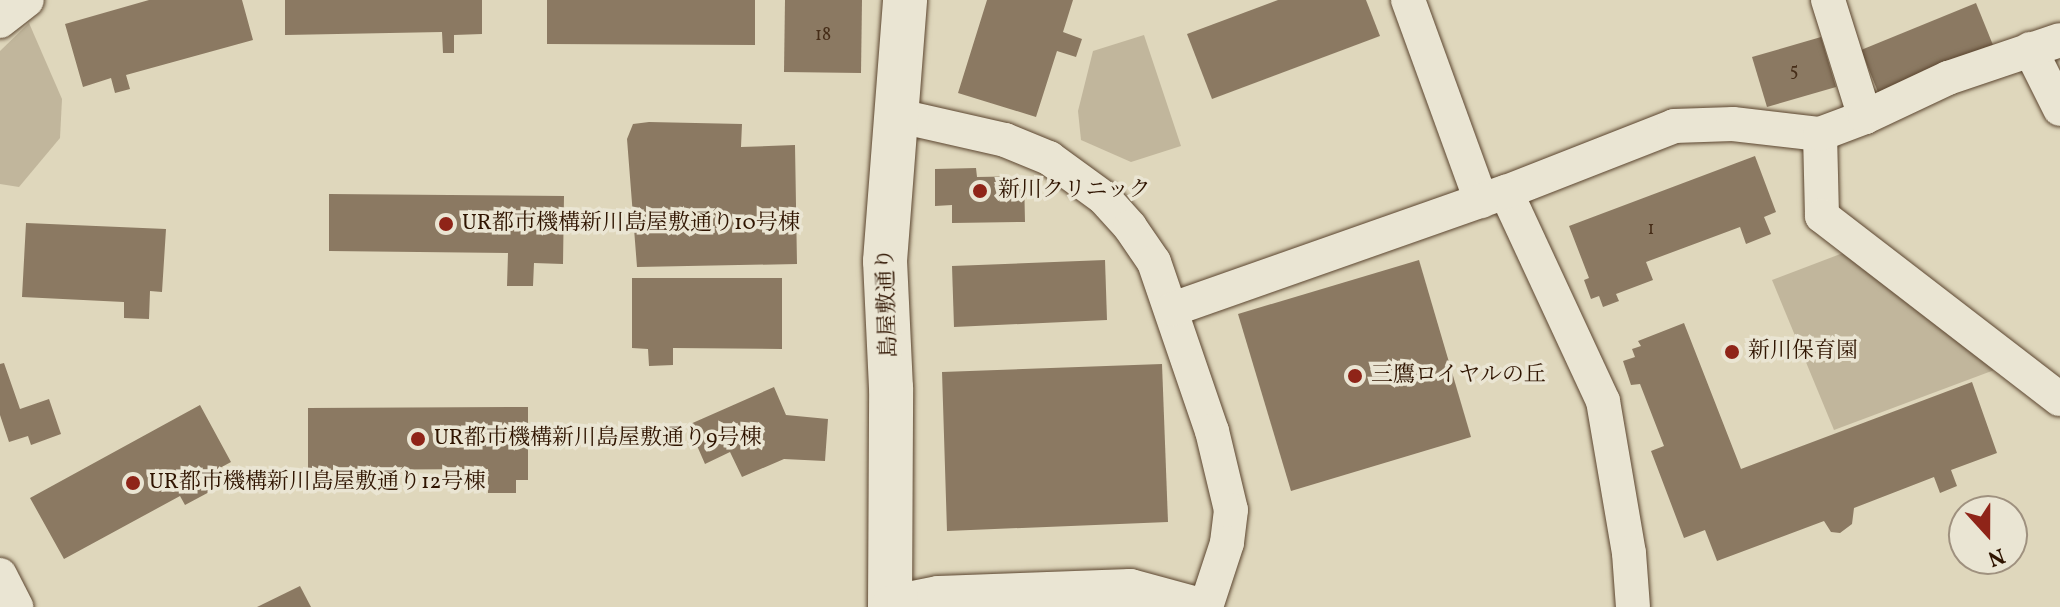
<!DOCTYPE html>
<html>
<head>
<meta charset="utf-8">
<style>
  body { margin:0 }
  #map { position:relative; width:2060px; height:607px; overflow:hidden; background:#dfd7bc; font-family:Vollkorn,"Noto Serif JP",serif }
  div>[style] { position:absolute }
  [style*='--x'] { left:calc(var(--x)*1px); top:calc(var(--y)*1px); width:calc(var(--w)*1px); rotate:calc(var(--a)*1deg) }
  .green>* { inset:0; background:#c1b69c }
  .building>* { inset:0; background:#8b7962 }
  .roads { filter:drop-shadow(0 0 2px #5b452f) drop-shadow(0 0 2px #5b452f) }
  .minor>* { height:34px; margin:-17px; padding:0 17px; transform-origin:17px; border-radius:17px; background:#eae5d3 }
  .tertiary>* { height:44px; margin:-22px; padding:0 22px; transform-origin:22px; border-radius:22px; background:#eae5d3 }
  .dots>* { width:22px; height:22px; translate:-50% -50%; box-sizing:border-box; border:4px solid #eae5d3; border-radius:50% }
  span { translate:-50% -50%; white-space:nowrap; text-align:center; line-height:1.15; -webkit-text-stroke:7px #eae5d3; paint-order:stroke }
  .number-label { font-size:18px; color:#462d18 }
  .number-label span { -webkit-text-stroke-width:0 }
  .poi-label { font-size:22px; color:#2f1400 }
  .left { translate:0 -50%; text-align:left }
  .street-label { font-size:22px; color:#2f1400 }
  .north { position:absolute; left:1948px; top:495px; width:80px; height:80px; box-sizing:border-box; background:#eae5d3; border:2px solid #9f917f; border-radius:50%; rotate:159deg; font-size:22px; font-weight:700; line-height:32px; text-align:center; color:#2f1400 }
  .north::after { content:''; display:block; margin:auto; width:28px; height:36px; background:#8f2418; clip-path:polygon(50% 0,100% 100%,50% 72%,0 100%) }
</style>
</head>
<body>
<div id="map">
  <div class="green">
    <div style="clip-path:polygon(29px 23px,62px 99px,60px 138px,19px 187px,0 184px,0 51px)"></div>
    <div style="clip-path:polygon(1144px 35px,1181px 146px,1131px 162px,1081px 140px,1078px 111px,1093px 51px)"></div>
    <div style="clip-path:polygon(1843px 253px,1997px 369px,1834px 430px,1772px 280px)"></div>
  </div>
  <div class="building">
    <div style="clip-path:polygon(149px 0,242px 0,253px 40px,126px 75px,130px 89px,115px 93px,111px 78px,83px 87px,65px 24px)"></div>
    <div style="clip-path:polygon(285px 0,482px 0,482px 34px,454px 35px,454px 53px,443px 53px,442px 32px,285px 35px)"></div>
    <div style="clip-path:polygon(547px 0,755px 0,755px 45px,547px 44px)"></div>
    <div style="clip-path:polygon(785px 0,862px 0,861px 73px,784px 72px)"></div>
    <div style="clip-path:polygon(987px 0,1073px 0,1063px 32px,1082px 39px,1076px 57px,1057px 51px,1036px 117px,958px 93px)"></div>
    <div style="clip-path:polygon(1278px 0,1366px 0,1380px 36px,1212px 99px,1187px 34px)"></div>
    <div style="clip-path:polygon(1976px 3px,1995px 50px,1880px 97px,1861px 50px)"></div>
    <div style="clip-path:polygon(1821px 37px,1836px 87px,1767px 107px,1752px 57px)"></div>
    <div style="clip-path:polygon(649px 122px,742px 124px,741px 147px,795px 145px,797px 264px,637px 267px,627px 139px,633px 124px)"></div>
    <div style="clip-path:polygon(1755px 156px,1776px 212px,1764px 217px,1771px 234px,1746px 244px,1740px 227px,1646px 262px,1653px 280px,1616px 294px,1619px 301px,1603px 307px,1599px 296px,1591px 299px,1584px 280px,1589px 278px,1569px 226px)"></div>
    <div style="clip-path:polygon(976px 168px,977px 177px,1024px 176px,1025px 222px,952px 223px,952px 205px,935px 206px,935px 169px)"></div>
    <div style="clip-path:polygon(329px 194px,564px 196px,563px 264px,534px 263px,533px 286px,507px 286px,508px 253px,329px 251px)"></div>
    <div style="clip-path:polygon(26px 223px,166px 229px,162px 292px,150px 291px,149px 319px,124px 318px,124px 302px,22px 297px)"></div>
    <div style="clip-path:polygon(1105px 260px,1107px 320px,954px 327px,952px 266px)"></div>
    <div style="clip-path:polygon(1419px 260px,1471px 437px,1291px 491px,1238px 314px)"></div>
    <div style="clip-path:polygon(632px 278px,782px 278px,782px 349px,673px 348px,673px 365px,649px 366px,648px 349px,632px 348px)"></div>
    <div style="clip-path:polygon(1684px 323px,1741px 469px,1972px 382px,1997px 453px,1951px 470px,1957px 486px,1940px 493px,1934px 477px,1854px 508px,1852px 524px,1840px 533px,1831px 532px,1824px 521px,1717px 561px,1705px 530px,1684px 538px,1651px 451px,1664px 446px,1640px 384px,1631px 385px,1623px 361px,1635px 357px,1632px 349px,1641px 346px,1638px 341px)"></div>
    <div style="clip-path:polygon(4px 363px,20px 409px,49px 399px,61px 434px,31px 445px,28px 436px,9px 442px,0 415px,0 364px)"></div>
    <div style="clip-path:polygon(1162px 364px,1168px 522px,947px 531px,942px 372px)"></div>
    <div style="clip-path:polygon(774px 387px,786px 415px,828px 419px,825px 461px,784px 459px,742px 477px,730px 452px,705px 464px,688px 425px)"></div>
    <div style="clip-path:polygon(200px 405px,231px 462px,205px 476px,213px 490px,185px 505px,180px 496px,64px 559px,30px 498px)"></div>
    <div style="clip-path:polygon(528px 407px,528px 480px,516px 480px,516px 493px,488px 493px,488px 469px,308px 470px,308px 408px)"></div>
    <div style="clip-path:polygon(300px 586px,311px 607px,257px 607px)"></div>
  </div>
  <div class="roads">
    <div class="minor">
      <div style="--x:1408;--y:0;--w:214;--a:70"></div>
      <div style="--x:1828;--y:0;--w:123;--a:72.5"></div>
      <div style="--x:0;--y:21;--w:34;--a:-38"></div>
      <div style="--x:2030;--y:49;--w:67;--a:63.4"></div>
      <div style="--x:895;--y:115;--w:113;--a:12.8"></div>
      <div style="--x:1005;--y:140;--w:48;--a:22.2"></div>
      <div style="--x:1049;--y:158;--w:68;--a:36"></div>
      <div style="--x:1104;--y:198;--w:39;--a:48"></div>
      <div style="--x:1130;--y:227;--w:42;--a:55.6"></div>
      <div style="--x:1154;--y:262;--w:179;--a:71.1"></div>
      <div style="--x:1212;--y:431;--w:81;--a:76.5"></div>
      <div style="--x:1231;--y:510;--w:33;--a:97"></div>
      <div style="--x:1227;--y:543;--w:67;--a:108.2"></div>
      <div style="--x:1820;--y:134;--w:82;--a:88.6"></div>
      <div style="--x:1822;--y:216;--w:300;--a:37.6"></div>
      <div style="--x:1506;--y:192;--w:230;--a:65.1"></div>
      <div style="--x:1603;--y:401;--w:154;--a:80.3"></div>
      <div style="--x:1629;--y:553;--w:54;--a:85.8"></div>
      <div style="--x:1173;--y:309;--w:353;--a:-19.4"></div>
      <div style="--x:1506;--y:192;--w:180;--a:-21.4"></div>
      <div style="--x:1674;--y:126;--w:59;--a:-1.9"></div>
      <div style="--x:1733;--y:124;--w:88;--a:6.6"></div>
      <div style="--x:1820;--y:134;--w:48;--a:-20.7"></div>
      <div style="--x:1865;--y:117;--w:92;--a:-25.2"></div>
      <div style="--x:1948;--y:78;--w:118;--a:-18.7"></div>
      <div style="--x:0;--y:575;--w:36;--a:63"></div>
    </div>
    <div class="tertiary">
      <div style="--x:890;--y:607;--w:219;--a:-89.7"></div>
      <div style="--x:891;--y:388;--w:127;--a:-92.7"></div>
      <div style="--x:885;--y:261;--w:262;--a:-85.6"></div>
      <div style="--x:893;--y:607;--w:47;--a:-11.1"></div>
      <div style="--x:939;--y:598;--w:191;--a:-2.1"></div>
      <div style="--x:1130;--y:591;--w:61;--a:15.2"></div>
    </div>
  </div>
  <div class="dots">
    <div style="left:980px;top:191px;background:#8f2418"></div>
    <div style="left:446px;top:224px;background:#8f2418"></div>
    <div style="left:1732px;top:352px;background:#8f2418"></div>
    <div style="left:1355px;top:376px;background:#8f2418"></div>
    <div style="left:418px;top:439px;background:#8f2418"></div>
    <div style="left:133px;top:483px;background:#8f2418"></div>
  </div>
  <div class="number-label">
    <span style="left:823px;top:36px">18</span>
    <span style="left:1794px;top:72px">5</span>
    <span style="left:1651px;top:230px">1</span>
  </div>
  <div class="poi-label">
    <span class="left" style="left:998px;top:191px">新川クリニック</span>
    <span class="left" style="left:462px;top:224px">UR都市機構新川島屋敷通り10号棟</span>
    <span class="left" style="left:1748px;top:352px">新川保育園</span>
    <span class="left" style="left:1371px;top:376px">三鷹ロイヤルの丘</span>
    <span class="left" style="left:434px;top:439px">UR都市機構新川島屋敷通り9号棟</span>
    <span class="left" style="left:149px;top:483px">UR都市機構新川島屋敷通り12号棟</span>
  </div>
  <div class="street-label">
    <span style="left:888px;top:303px;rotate:-92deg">島屋敷通り</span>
  </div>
  <div class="north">N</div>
</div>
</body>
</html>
